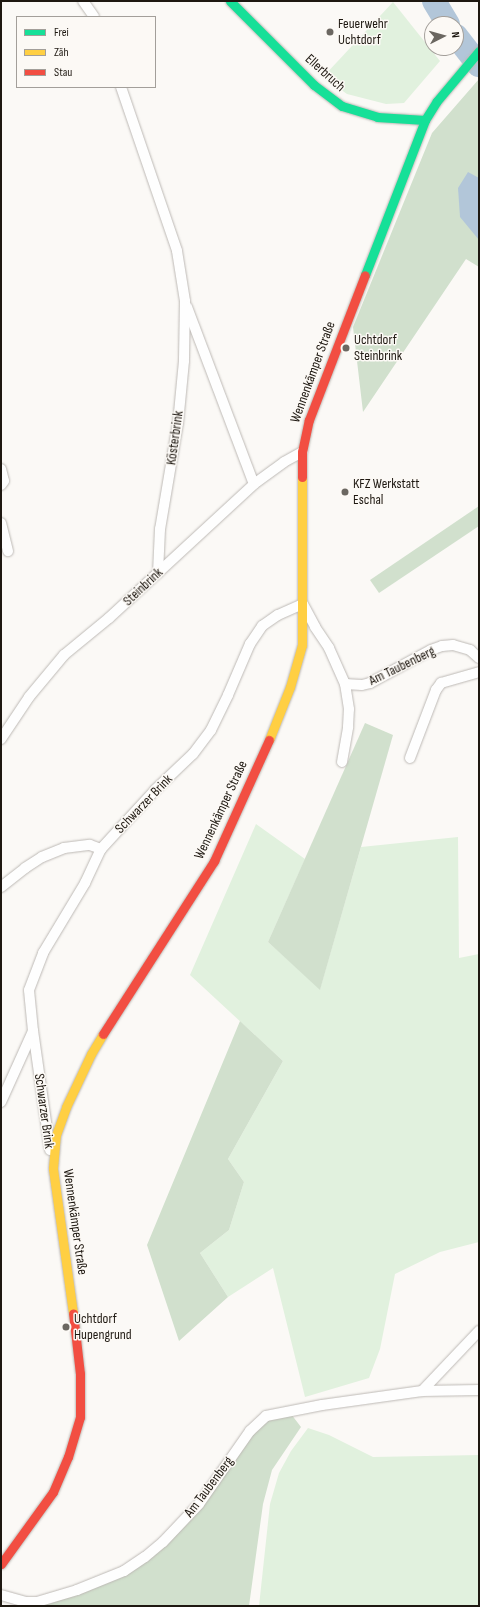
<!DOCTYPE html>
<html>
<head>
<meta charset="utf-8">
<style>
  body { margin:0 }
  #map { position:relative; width:480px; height:1607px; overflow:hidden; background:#fbf9f6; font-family:"Sofia Sans Condensed",sans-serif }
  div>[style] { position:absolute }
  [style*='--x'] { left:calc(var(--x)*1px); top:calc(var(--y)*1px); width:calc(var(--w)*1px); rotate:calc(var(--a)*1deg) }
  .green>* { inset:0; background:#e1f1de }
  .forest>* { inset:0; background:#d1e0cd }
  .water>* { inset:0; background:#b2c6d9 }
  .river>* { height:24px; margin:-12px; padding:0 12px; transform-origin:12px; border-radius:12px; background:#b2c6d9 }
  .roads { filter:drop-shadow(0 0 1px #bdb9b5) drop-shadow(0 0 1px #bdb9b5) }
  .street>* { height:10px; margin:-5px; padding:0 5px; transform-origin:5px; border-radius:5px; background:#fefefe }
  .fast>* { height:9px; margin:-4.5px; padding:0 4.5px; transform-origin:4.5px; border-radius:4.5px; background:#16e098 }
  .slow>* { height:9px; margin:-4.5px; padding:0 4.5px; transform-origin:4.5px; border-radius:4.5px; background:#ffcf43 }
  .jam>* { height:9px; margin:-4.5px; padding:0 4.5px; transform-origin:4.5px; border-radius:4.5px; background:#f24e42 }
  .dots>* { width:11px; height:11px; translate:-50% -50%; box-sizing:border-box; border:2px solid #fcf9f5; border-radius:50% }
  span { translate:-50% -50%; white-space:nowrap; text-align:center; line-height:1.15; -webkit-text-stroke:3px #fcf9f5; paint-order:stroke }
  .poi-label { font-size:14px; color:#1e1811 }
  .left { translate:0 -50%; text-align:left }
  .street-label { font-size:14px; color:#1e1811 }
  .frame { position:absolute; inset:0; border:2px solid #1e1811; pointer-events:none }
  .legend { position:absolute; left:16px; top:16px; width:140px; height:72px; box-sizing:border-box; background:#fcf9f5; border:1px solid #a39f9a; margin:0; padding:5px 7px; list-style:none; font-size:12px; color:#1e1811 }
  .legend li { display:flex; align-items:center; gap:8px; height:20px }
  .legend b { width:20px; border:1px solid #a39f9a }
  .north { position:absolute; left:424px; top:16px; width:40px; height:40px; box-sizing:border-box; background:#fcf9f5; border:1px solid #a39f9a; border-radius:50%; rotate:84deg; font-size:11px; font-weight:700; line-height:16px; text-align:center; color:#1e1811 }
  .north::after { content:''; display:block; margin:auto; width:14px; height:18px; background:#6b6761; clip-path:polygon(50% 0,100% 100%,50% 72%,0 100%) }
</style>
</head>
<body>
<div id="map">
  <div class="green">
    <div style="clip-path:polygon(393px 2px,440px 61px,404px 103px,386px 104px,347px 94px,323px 77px)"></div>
    <div style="clip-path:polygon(256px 824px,305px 859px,268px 942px,320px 989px,361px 847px,458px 837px,459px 958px,479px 954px,479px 1242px,440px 1252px,395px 1274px,380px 1349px,369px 1378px,305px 1397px,273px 1268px,228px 1297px,200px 1253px,229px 1230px,244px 1182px,228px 1159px,283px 1061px,190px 975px)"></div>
    <div style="clip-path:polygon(308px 1428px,329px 1435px,373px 1457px,479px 1455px,479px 1606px,259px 1606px,270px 1504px,279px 1473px,291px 1451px)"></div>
  </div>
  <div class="forest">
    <div style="clip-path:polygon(479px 79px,479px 267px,466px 259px,363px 412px,353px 327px,432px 133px)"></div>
    <div style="clip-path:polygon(479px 506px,479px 526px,379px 593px,370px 580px)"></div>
    <div style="clip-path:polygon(365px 723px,393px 735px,320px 990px,268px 942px)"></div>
    <div style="clip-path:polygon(240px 1021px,283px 1061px,228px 1159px,244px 1182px,229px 1230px,200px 1253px,228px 1297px,179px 1341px,147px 1245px)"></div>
    <div style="clip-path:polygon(291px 1414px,301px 1427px,272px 1470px,263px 1504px,249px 1606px,29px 1606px,146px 1560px,253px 1434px,268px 1420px)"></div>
  </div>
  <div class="water">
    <div style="clip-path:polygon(468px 172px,479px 178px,479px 240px,460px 217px,458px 188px)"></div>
  </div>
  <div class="river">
    <div style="--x:434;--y:1;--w:27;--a:59"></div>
    <div style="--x:456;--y:36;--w:37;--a:52"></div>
  </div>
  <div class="roads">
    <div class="street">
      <div style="--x:83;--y:1;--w:19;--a:55"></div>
      <div style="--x:121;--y:87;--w:173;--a:71.1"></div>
      <div style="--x:177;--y:251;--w:51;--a:80.9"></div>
      <div style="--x:185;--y:301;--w:60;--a:91"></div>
      <div style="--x:184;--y:361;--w:62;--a:95.5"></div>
      <div style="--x:178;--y:423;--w:108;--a:99.6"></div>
      <div style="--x:160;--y:529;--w:44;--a:92.6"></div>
      <div style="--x:187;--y:307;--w:189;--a:69.3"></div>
      <div style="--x:1;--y:469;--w:12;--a:76"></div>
      <div style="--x:4;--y:481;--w:5;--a:127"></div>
      <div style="--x:1;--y:523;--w:29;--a:76"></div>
      <div style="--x:1;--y:739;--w:50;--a:-56.3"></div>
      <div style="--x:29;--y:697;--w:55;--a:-50.2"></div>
      <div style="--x:64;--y:655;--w:58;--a:-39.4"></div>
      <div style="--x:109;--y:618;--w:197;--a:-42.7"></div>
      <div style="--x:254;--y:484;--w:37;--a:-36"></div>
      <div style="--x:284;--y:462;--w:21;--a:-29"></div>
      <div style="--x:410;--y:758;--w:73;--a:-69.1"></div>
      <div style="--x:436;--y:690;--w:9;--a:-54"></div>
      <div style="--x:441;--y:683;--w:40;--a:-16"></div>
      <div style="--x:342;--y:762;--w:36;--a:-80"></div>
      <div style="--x:348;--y:727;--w:18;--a:-87"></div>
      <div style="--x:349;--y:709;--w:25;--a:-99"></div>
      <div style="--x:1;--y:887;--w:31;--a:-38"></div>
      <div style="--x:25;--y:868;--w:20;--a:-33"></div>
      <div style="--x:42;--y:857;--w:24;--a:-22"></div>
      <div style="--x:64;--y:848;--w:26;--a:-7"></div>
      <div style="--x:90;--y:845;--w:12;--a:20"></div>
      <div style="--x:1;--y:1102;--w:78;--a:-65.7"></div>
      <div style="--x:50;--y:1150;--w:120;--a:-98.1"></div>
      <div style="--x:33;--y:1031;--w:41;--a:-95.6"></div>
      <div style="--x:29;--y:990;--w:40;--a:-69"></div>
      <div style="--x:43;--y:953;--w:82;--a:-59"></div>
      <div style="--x:85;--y:883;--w:38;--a:-65"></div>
      <div style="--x:101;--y:849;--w:80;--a:-47.5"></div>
      <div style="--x:155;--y:790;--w:52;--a:-43.5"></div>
      <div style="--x:193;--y:754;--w:30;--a:-53"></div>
      <div style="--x:211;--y:730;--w:39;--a:-64"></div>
      <div style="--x:228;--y:695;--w:56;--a:-66.7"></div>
      <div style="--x:250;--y:644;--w:22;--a:-56"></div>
      <div style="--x:262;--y:626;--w:19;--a:-35"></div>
      <div style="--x:278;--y:615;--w:27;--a:-24"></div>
      <div style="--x:303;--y:604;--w:26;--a:62"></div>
      <div style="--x:315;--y:627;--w:25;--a:56"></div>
      <div style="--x:329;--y:648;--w:39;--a:66"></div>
      <div style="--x:345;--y:684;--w:17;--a:3"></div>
      <div style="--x:362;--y:685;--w:8;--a:-14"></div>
      <div style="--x:370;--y:683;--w:69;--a:-28.4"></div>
      <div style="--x:431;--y:650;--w:12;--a:-20"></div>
      <div style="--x:442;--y:646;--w:11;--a:-5"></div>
      <div style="--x:453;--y:645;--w:18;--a:16"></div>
      <div style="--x:470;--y:650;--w:12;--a:42"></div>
      <div style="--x:422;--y:1391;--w:83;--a:-46.5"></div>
      <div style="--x:1;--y:1595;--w:26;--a:16"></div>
      <div style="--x:26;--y:1602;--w:11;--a:0"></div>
      <div style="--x:37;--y:1602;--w:42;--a:-16.7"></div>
      <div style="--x:77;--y:1590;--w:51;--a:-22"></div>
      <div style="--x:124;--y:1571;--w:25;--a:-34"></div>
      <div style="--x:145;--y:1557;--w:23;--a:-40"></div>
      <div style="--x:163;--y:1542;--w:52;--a:-46.5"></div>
      <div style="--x:199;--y:1504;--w:89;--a:-55.1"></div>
      <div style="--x:250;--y:1431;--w:22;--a:-43"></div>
      <div style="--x:266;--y:1416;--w:57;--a:-11.1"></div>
      <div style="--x:322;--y:1405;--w:101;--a:-8"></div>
      <div style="--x:422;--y:1391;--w:57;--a:-1"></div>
    </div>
    <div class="fast">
      <div style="--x:230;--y:1;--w:119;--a:45"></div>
      <div style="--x:314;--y:85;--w:35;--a:37"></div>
      <div style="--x:342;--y:106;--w:37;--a:17"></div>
      <div style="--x:377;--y:117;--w:48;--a:3.6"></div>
      <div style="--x:365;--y:275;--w:166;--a:-68.8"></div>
      <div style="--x:425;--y:120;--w:22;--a:-58"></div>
      <div style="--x:437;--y:101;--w:65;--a:-50"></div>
    </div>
    <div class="slow">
      <div style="--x:269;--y:740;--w:57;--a:-68.4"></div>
      <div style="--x:290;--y:687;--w:44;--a:-74.1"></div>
      <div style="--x:302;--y:645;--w:168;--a:-90"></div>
      <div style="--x:73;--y:1313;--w:146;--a:-97.9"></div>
      <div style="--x:53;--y:1168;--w:33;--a:-85"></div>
      <div style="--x:56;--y:1135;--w:30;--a:-70"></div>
      <div style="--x:66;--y:1107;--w:59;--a:-64.7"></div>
      <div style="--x:91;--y:1054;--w:23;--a:-59"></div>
    </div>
    <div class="jam">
      <div style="--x:302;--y:477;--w:25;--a:-90"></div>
      <div style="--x:302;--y:452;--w:33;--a:-78"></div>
      <div style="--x:309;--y:420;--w:155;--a:-68.9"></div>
      <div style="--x:103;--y:1034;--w:206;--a:-57.3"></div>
      <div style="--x:214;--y:861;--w:133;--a:-65.6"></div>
      <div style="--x:1;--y:1564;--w:89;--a:-54.2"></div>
      <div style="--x:53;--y:1492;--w:38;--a:-67"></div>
      <div style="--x:68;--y:1457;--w:42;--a:-73.3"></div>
      <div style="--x:80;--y:1417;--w:43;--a:-90"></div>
      <div style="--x:80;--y:1374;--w:61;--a:-96.5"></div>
    </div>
  </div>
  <div class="dots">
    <div style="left:330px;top:32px;background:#6b6761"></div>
    <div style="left:346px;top:348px;background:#6b6761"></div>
    <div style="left:345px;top:492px;background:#6b6761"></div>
    <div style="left:66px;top:1327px;background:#6b6761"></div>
  </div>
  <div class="poi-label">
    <span class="left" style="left:338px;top:32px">Feuerwehr<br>Uchtdorf</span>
    <span class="left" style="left:354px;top:348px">Uchtdorf<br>Steinbrink</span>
    <span class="left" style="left:353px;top:492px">KFZ Werkstatt<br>Eschal</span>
    <span class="left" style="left:74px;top:1327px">Uchtdorf<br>Hupengrund</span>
  </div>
  <div class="street-label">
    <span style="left:325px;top:73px;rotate:42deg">Ellerbruch</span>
    <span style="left:313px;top:372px;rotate:-70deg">Wennenkämper Straße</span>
    <span style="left:175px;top:438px;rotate:-82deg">Kösterbrink</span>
    <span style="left:143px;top:587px;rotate:-43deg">Steinbrink</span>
    <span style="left:402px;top:666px;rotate:-26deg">Am Taubenberg</span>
    <span style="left:144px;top:804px;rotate:-46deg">Schwarzer Brink</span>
    <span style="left:221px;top:810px;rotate:-65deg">Wennenkämper Straße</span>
    <span style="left:44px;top:1111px;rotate:82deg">Schwarzer Brink</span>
    <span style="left:75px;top:1222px;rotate:82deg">Wennenkämper Straße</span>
    <span style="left:209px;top:1487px;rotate:-53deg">Am Taubenberg</span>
  </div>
  <div class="frame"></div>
  <ul class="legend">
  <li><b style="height:5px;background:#16e098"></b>Frei</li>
  <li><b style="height:5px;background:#ffcf43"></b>Zäh</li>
  <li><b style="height:5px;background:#f24e42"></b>Stau</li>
  </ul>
  <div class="north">N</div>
</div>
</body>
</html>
